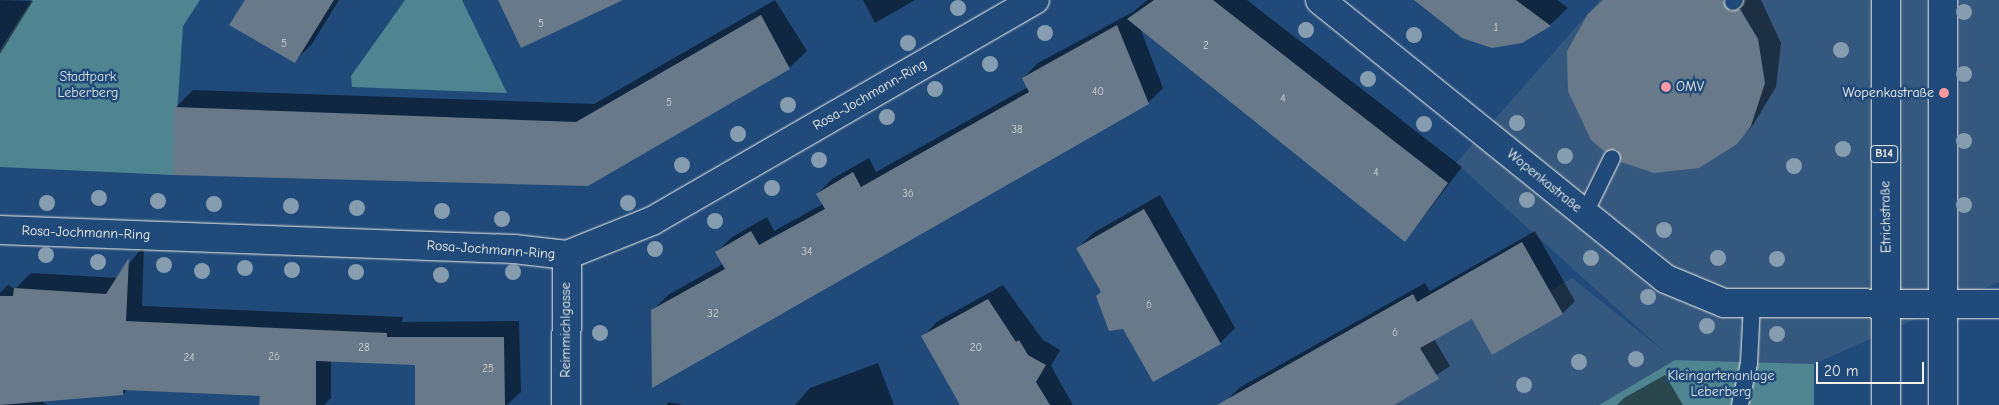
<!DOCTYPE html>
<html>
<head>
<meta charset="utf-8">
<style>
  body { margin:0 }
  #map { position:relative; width:1999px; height:405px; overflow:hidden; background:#1f4a7a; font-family:"Comic Neue",sans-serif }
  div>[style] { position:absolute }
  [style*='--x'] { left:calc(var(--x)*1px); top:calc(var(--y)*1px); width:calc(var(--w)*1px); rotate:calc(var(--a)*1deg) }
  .built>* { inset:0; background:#35587e }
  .green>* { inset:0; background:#4f8491 }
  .shadow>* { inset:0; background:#0007 }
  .building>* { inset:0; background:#687a89 }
  .roads { filter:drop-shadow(0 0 1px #f4f1e8) drop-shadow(0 0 1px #f4f1e8) }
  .service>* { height:16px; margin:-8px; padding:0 8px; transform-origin:8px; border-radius:8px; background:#1f4a7a }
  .minor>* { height:28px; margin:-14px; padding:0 14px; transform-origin:14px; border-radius:14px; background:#1f4a7a }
  .primary>* { height:28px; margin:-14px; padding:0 14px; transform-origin:14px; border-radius:14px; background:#1f4a7a }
  .trees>* { width:16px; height:16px; margin:-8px; border-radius:50%; background:#869daf }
  .dots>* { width:14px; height:14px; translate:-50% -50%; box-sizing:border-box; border:2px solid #1f4a7a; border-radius:50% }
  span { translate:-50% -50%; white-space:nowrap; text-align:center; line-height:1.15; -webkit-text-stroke:5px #1f4a7a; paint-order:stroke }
  .number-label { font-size:11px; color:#d1d3d0 }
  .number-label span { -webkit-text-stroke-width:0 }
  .shield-label span { padding:1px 4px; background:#1f4a7a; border:1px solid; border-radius:4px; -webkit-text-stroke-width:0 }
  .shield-label { font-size:12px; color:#f4f1e8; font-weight:700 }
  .park-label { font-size:14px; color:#dbe1db }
  .poi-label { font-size:14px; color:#f4f1e8 }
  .left { translate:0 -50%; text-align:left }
  .right { translate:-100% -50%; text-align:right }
  .street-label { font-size:14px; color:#f4f1e8 }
  .scale { position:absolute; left:1816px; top:362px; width:108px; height:22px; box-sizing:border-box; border:2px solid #f4f1e8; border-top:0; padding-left:6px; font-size:15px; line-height:18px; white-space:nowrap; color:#f4f1e8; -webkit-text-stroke:4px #1f4a7a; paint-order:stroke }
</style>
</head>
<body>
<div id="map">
  <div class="built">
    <div style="clip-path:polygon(1600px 0,1999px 0,1999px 282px,1814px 364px,1675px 360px,1599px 405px,1217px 405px,1413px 294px,1418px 302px,1522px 242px,1550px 291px,1572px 278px,1666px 353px,1456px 163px)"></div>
  </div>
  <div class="green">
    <div style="clip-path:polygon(32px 0,200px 0,183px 26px,173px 175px,0 167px,0 50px)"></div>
    <div style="clip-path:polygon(405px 0,462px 0,507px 93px,352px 87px,351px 76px)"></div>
    <div style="clip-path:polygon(1675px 360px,1814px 364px,1814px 405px,1599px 405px)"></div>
  </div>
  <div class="shadow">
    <div style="clip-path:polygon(0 0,33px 1px,0 54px)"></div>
    <div style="clip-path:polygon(247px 0,339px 0,312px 44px,295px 61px)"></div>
    <div style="clip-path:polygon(775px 0,807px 51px,789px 68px,587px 185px,175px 108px,193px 90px,594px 104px)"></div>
    <div style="clip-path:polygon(863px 0,915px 0,875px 23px)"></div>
    <div style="clip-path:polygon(1147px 0,1247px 0,1462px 167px,1405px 241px,1139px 25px,1163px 88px,1148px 103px,652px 311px,668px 295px,723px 264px,717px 252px,732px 237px,767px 217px,774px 231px,823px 204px,817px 194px,832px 179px,869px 158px,876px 172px,1028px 87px,1023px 78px,1038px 63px,1133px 12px)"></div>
    <div style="clip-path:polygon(1416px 0,1557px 0,1568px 8px,1550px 25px,1522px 42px)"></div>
    <div style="clip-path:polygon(1604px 0,1761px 0,1781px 43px,1776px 87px,1753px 125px,1736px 143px,1618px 148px,1592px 139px,1569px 91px)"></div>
    <div style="clip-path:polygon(1160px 195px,1235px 328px,1220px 343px,1124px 327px,1078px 248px,1093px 233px)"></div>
    <div style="clip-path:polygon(1535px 231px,1575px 301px,1563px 313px,1493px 354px,1472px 317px,1434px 339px,1450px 366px,1391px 405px,1229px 405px,1226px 401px,1239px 388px,1425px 283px,1430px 291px)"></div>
    <div style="clip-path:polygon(144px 245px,142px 306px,403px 317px,402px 322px,519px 321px,521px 392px,507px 405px,416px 405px,416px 364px,331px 361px,331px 398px,324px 405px,261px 405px,261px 395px,128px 388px,123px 394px,37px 397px,47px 405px,0 405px,0 293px,8px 285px,15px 289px,31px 273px,118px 278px)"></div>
    <div style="clip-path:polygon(1003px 285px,1043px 340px,1060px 350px,1051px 366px,1073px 405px,961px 405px,923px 336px,938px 321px)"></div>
    <div style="clip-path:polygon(878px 363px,894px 405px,795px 405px,810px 388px)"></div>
    <div style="clip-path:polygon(1665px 375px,1683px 405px,1617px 405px,1624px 398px)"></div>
    <div style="clip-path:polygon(669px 402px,683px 405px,666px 405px)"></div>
  </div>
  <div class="building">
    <div style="clip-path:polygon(245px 0,334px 0,295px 63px,229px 25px)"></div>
    <div style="clip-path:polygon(498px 0,623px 0,521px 48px)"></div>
    <div style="clip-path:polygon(1154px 0,1213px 0,1448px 183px,1405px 242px,1127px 19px)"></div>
    <div style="clip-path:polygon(1414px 0,1516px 0,1551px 26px,1522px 43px,1492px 48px,1462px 38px)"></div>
    <div style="clip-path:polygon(1603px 0,1723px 0,1730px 11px,1740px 9px,1758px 39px,1765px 83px,1751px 126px,1737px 144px,1699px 168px,1654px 173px,1621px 162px,1617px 149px,1605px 152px,1591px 140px,1568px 91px,1567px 51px,1588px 14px)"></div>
    <div style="clip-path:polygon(761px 15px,790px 69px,588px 186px,173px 175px,174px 107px,576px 122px)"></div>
    <div style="clip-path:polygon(1117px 25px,1149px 104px,652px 388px,651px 310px,725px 269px,715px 252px,751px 231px,759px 245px,825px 209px,816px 194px,853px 172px,861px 187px,1029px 92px,1022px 78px)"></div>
    <div style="clip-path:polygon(1144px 209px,1221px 344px,1153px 382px,1123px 329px,1109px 331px,1096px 296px,1101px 292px,1076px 248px)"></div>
    <div style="clip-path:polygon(1522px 242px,1563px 314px,1492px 355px,1472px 319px,1420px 348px,1439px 379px,1394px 405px,1217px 405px,1413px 294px,1417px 302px)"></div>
    <div style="clip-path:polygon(129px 258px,126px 321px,387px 333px,387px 337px,504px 337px,505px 405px,415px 405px,415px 365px,316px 361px,316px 405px,259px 405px,260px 396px,123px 390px,123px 395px,0 405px,0 296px,13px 296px,14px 288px,106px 294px)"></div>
    <div style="clip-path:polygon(988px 299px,1016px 342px,1019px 340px,1028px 355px,1046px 365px,1036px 382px,1050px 405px,960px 405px,921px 336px)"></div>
  </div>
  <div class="roads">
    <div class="service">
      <div style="--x:1733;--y:2;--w:3;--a:-45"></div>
      <div style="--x:1585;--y:213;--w:61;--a:-63.9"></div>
      <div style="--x:1740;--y:405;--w:43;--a:-77.9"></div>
      <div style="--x:1749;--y:363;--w:59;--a:-87.1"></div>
    </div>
    <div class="minor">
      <div style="--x:1320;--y:0;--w:444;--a:38.9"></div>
      <div style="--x:1666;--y:279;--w:63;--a:22.5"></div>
      <div style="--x:1724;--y:303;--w:275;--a:0.2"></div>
      <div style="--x:0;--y:230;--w:514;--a:2.12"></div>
      <div style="--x:514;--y:249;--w:53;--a:6.5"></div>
      <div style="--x:567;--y:255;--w:92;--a:-21.8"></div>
      <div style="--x:652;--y:221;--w:442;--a:-30"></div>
      <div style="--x:566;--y:405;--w:150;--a:-89.6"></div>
    </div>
    <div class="primary">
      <div style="--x:1886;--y:405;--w:405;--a:-90"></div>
      <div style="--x:1943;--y:405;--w:405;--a:-90"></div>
    </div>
  </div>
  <div class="trees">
    <div style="left:958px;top:8px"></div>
    <div style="left:1964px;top:12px"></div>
    <div style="left:1306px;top:30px"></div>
    <div style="left:1045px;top:33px"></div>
    <div style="left:1414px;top:35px"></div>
    <div style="left:908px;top:43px"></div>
    <div style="left:1841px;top:50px"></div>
    <div style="left:990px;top:64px"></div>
    <div style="left:1964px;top:74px"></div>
    <div style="left:1368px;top:79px"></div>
    <div style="left:935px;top:89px"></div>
    <div style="left:788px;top:105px"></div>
    <div style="left:887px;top:117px"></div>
    <div style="left:1517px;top:123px"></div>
    <div style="left:1424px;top:124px"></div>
    <div style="left:738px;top:134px"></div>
    <div style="left:1964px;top:141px"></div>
    <div style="left:1843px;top:149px"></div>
    <div style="left:1565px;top:156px"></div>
    <div style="left:819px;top:160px"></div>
    <div style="left:682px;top:165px"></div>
    <div style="left:1794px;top:166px"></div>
    <div style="left:772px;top:188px"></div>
    <div style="left:99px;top:198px"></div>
    <div style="left:1527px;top:200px"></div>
    <div style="left:158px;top:201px"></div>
    <div style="left:47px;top:203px"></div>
    <div style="left:628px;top:203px"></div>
    <div style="left:214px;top:204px"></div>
    <div style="left:1964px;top:205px"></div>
    <div style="left:291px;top:206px"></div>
    <div style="left:357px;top:208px"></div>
    <div style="left:442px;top:211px"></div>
    <div style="left:502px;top:219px"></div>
    <div style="left:715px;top:221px"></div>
    <div style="left:1664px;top:230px"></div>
    <div style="left:655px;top:249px"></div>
    <div style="left:46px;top:255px"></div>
    <div style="left:1591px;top:258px"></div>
    <div style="left:1718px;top:258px"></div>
    <div style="left:1777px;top:259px"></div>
    <div style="left:98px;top:262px"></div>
    <div style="left:164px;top:265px"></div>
    <div style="left:245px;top:268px"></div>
    <div style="left:292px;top:270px"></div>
    <div style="left:202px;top:271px"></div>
    <div style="left:356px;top:272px"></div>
    <div style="left:513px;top:272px"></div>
    <div style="left:441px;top:275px"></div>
    <div style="left:1648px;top:297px"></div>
    <div style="left:1707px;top:326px"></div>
    <div style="left:600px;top:333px"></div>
    <div style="left:1777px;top:334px"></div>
    <div style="left:1636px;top:359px"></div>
    <div style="left:1579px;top:362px"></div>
    <div style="left:1524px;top:385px"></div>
  </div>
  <div class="dots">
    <div style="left:1666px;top:87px;background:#ff9aa2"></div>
    <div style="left:1944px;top:93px;background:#ff9aa2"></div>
  </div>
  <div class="number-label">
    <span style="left:541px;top:24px">5</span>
    <span style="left:1496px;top:28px">1</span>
    <span style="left:284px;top:44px">5</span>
    <span style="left:1206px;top:46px">2</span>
    <span style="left:1098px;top:92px">40</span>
    <span style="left:1283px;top:99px">4</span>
    <span style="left:669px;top:103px">5</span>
    <span style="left:1017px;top:130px">38</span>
    <span style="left:1376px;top:173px">4</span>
    <span style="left:908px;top:194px">36</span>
    <span style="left:807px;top:252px">34</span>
    <span style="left:1149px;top:305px">6</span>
    <span style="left:713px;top:314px">32</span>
    <span style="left:1395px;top:333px">6</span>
    <span style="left:364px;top:348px">28</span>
    <span style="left:976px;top:348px">20</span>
    <span style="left:274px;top:357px">26</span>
    <span style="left:189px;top:358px">24</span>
    <span style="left:488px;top:369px">25</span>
  </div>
  <div class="shield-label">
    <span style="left:1884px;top:154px">B14</span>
  </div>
  <div class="park-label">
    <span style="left:88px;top:85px">Stadtpark<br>Leberberg</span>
    <span style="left:1721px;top:384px">Kleingartenanlage<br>Leberberg</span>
  </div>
  <div class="poi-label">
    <span class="left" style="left:1676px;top:87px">OMV</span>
    <span class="right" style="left:1934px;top:93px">Wopenkastraße</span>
  </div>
  <div class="street-label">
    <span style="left:870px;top:95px;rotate:-30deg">Rosa-Jochmann-Ring</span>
    <span style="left:1544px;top:181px;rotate:39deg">Wopenkastraße</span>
    <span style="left:1886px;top:217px;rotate:-91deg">Etrichstraße</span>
    <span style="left:86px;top:233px;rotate:2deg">Rosa-Jochmann-Ring</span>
    <span style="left:491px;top:250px;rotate:4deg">Rosa-Jochmann-Ring</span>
    <span style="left:566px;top:330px;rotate:-90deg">Reimmichlgasse</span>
  </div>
  <div class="scale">20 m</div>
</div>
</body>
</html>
